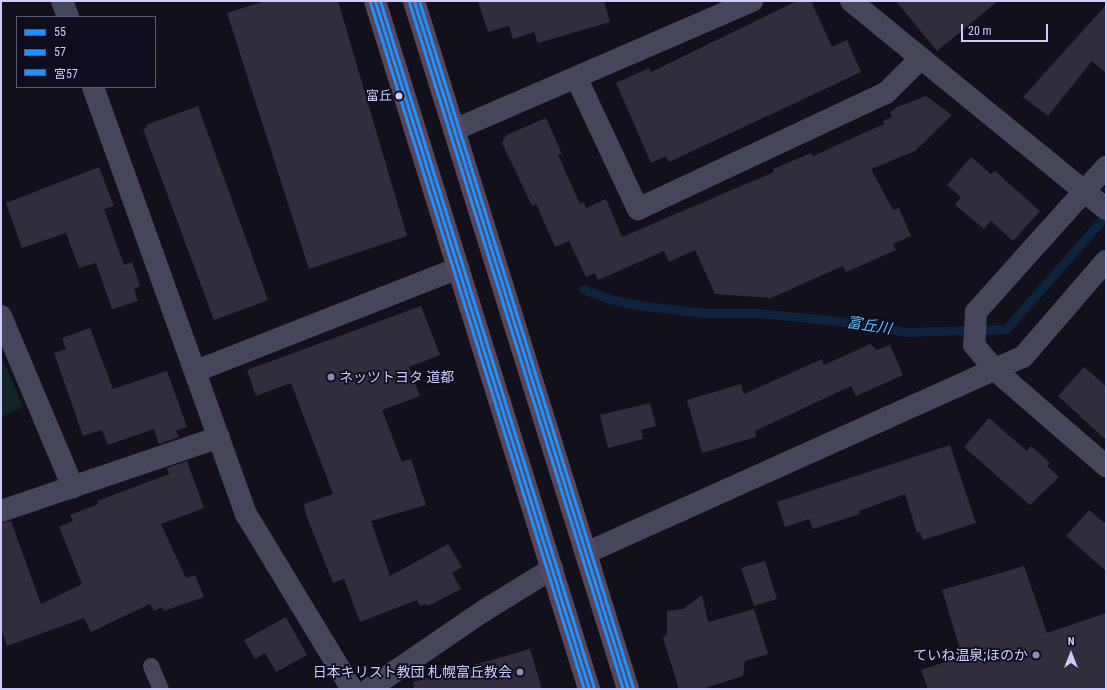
<!DOCTYPE html>
<html>
<head>
<meta charset="utf-8">
<style>
  body { margin:0 }
  #map { position:relative; width:1107px; height:690px; overflow:hidden; background:#12101a; font-family:"Roboto Condensed","Noto Sans JP",sans-serif }
  div>[style] { position:absolute }
  [style*='--x'] { left:calc(var(--x)*1px); top:calc(var(--y)*1px); width:calc(var(--w)*1px); rotate:calc(var(--a)*1deg) }
  .green>* { inset:0; background:#102423 }
  .stream>* { height:9px; margin:-4.5px; padding:0 4.5px; transform-origin:4.5px; border-radius:4.5px; background:#0e233d }
  .building>* { inset:0; background:#302e3c }
  .lane>* { height:16px; margin:-8px; padding:0 8px; transform-origin:8px; border-radius:8px; background:#46465a }
  .street>* { height:22px; margin:-11px; padding:0 11px; transform-origin:11px; border-radius:11px; background:#46465a }
  .highway>* { height:22px; margin:-11px; padding:0 11px; transform-origin:11px; border-radius:11px; background:#58475b }
  .bus-1>* { height:3px; margin:-1.5px; padding:0 1.5px; transform-origin:1.5px; border-radius:1.5px; background:#1e90ff }
  .bus-2>* { height:3px; margin:-1.5px; padding:0 1.5px; transform-origin:1.5px; border-radius:1.5px; background:#1e90ff }
  .bus-3>* { height:3px; margin:-1.5px; padding:0 1.5px; transform-origin:1.5px; border-radius:1.5px; background:#1e90ff }
  .dots>* { width:11px; height:11px; translate:-50% -50%; box-sizing:border-box; border:2px solid #0e0d1d; border-radius:50% }
  span { translate:-50% -50%; white-space:nowrap; text-align:center; line-height:1.15; -webkit-text-stroke:3.5px #0e0d1d; paint-order:stroke }
  .bus-label { font-size:13px; color:#cdccfc }
  .right { translate:-100% -50%; text-align:right }
  .poi-label { font-size:14px; color:#cdccfc }
  .left { translate:0 -50%; text-align:left }
  .water-label { font-size:15px; color:#60bdf6; font-style:italic }
  .frame { position:absolute; inset:0; border:2px solid #cdccfc; pointer-events:none }
  .legend { position:absolute; left:16px; top:16px; width:140px; height:72px; box-sizing:border-box; background:#0e0d1d; border:1px solid #5a5976; margin:0; padding:5px 7px; list-style:none; font-size:12px; color:#cdccfc }
  .legend li { display:flex; align-items:center; gap:8px; height:20px }
  .legend b { width:20px; border:1px solid #5a5976 }
  .north { position:absolute; left:1051px; top:634px; width:40px; height:40px; -webkit-text-stroke:3px #0e0d1d; paint-order:stroke; rotate:0deg; font-size:11px; font-weight:700; line-height:16px; text-align:center; color:#cdccfc }
  .north::after { content:''; display:block; margin:auto; width:14px; height:18px; background:#cdccfc; clip-path:polygon(50% 0,100% 100%,50% 72%,0 100%) }
  .scale { position:absolute; left:961px; top:24px; width:87px; height:18px; box-sizing:border-box; border:2px solid #cdccfc; border-top:0; padding-left:5px; font-size:12px; line-height:14px; white-space:nowrap; color:#cdccfc; -webkit-text-stroke:3px #0e0d1d; paint-order:stroke }
</style>
</head>
<body>
<div id="map">
  <div class="green">
    <div style="clip-path:polygon(1px 355px,23px 407px,1px 417px)"></div>
  </div>
  <div class="stream">
    <div style="--x:583;--y:289;--w:29;--a:20"></div>
    <div style="--x:610;--y:299;--w:29;--a:12"></div>
    <div style="--x:638;--y:305;--w:66;--a:6.9"></div>
    <div style="--x:704;--y:313;--w:55;--a:0"></div>
    <div style="--x:759;--y:313;--w:107;--a:5.9"></div>
    <div style="--x:865;--y:324;--w:42;--a:11"></div>
    <div style="--x:906;--y:332;--w:100;--a:-1.7"></div>
    <div style="--x:1006;--y:329;--w:152;--a:-48.7"></div>
  </div>
  <div class="building">
    <div style="clip-path:polygon(265px 1px,338px 1px,407px 236px,309px 269px,227px 13px)"></div>
    <div style="clip-path:polygon(478px 1px,604px 1px,610px 22px,538px 43px,534px 32px,513px 39px,509px 26px,488px 32px)"></div>
    <div style="clip-path:polygon(797px 1px,811px 1px,832px 47px,847px 40px,861px 72px,669px 162px,666px 156px,651px 163px,616px 83px,649px 68px,651px 72px)"></div>
    <div style="clip-path:polygon(896px 1px,998px 1px,937px 51px)"></div>
    <div style="clip-path:polygon(1106px 5px,1106px 73px,1092px 61px,1048px 116px,1023px 97px)"></div>
    <div style="clip-path:polygon(926px 96px,952px 115px,915px 151px,871px 169px,893px 210px,899px 208px,911px 236px,893px 244px,896px 250px,846px 272px,843px 266px,771px 298px,715px 294px,695px 250px,669px 262px,664px 251px,598px 280px,595px 273px,586px 277px,569px 241px,555px 247px,536px 204px,532px 206px,502px 143px,506px 135px,546px 118px,562px 154px,558px 155px,580px 204px,584px 202px,586px 208px,606px 199px,622px 237px,774px 172px,773px 169px,811px 153px,813px 156px,884px 124px,883px 121px,892px 117px,890px 112px,897px 107px)"></div>
    <div style="clip-path:polygon(198px 106px,268px 300px,214px 320px,143px 129px,147px 127px,146px 125px)"></div>
    <div style="clip-path:polygon(971px 157px,991px 174px,995px 171px,1040px 211px,1013px 241px,991px 221px,984px 229px,955px 205px,961px 197px,947px 185px)"></div>
    <div style="clip-path:polygon(99px 167px,114px 206px,104px 209px,124px 265px,132px 262px,140px 286px,134px 289px,138px 301px,112px 309px,96px 263px,79px 268px,66px 233px,22px 248px,6px 203px)"></div>
    <div style="clip-path:polygon(421px 306px,440px 355px,409px 367px,420px 396px,382px 410px,402px 462px,411px 459px,426px 505px,371px 521px,390px 576px,448px 544px,462px 567px,452px 573px,461px 589px,428px 606px,426px 604px,420px 606px,417px 600px,360px 622px,344px 579px,333px 583px,306px 515px,304px 504px,333px 494px,291px 383px,256px 396px,247px 370px)"></div>
    <div style="clip-path:polygon(90px 328px,113px 389px,167px 371px,187px 427px,176px 431px,179px 437px,159px 444px,154px 429px,108px 445px,102px 430px,83px 436px,54px 353px,66px 349px,62px 338px)"></div>
    <div style="clip-path:polygon(870px 344px,877px 350px,890px 345px,903px 375px,856px 396px,851px 386px,755px 431px,756px 437px,702px 453px,687px 400px,741px 384px,744px 394px,822px 359px,824px 365px)"></div>
    <div style="clip-path:polygon(1084px 367px,1106px 386px,1106px 440px,1058px 396px)"></div>
    <div style="clip-path:polygon(650px 403px,656px 426px,641px 430px,643px 439px,608px 448px,600px 415px)"></div>
    <div style="clip-path:polygon(989px 418px,1027px 451px,1031px 446px,1050px 463px,1047px 466px,1059px 477px,1030px 505px,964px 447px)"></div>
    <div style="clip-path:polygon(950px 445px,976px 523px,923px 540px,920px 532px,917px 533px,905px 494px,859px 511px,860px 514px,813px 529px,809px 519px,785px 527px,777px 502px)"></div>
    <div style="clip-path:polygon(187px 461px,204px 508px,161px 524px,186px 578px,195px 575px,204px 597px,164px 611px,162px 607px,154px 611px,150px 604px,91px 632px,84px 618px,7px 646px,1px 629px,1px 523px,11px 521px,41px 604px,82px 584px,59px 527px,73px 521px,70px 515px,98px 504px,97px 501px,169px 474px,167px 468px)"></div>
    <div style="clip-path:polygon(1089px 510px,1106px 524px,1106px 571px,1066px 536px)"></div>
    <div style="clip-path:polygon(765px 561px,777px 599px,754px 606px,741px 568px)"></div>
    <div style="clip-path:polygon(1024px 566px,1047px 633px,1106px 613px,1106px 689px,928px 689px,921px 670px,962px 656px,942px 590px)"></div>
    <div style="clip-path:polygon(702px 595px,708px 622px,754px 609px,768px 654px,745px 661px,743px 676px,702px 689px,679px 689px,663px 638px,667px 634px,667px 611px,683px 609px)"></div>
    <div style="clip-path:polygon(286px 617px,307px 655px,276px 672px,265px 653px,255px 659px,244px 640px)"></div>
    <div style="clip-path:polygon(530px 649px,542px 689px,414px 689px,413px 682px)"></div>
  </div>
  <div class="lane">
    <div style="--x:151;--y:666;--w:25;--a:67"></div>
  </div>
  <div class="street">
    <div style="--x:62;--y:1;--w:17;--a:69"></div>
    <div style="--x:851;--y:1;--w:329;--a:39.2"></div>
    <div style="--x:577;--y:79;--w:144;--a:64.9"></div>
    <div style="--x:638;--y:209;--w:274;--a:-25.1"></div>
    <div style="--x:886;--y:93;--w:49;--a:-45"></div>
    <div style="--x:93;--y:87;--w:454;--a:70.3"></div>
    <div style="--x:246;--y:514;--w:205;--a:58.8"></div>
    <div style="--x:454;--y:130;--w:325;--a:-23.4"></div>
    <div style="--x:1106;--y:167;--w:195;--a:131.9"></div>
    <div style="--x:976;--y:312;--w:33;--a:93"></div>
    <div style="--x:974;--y:345;--w:33;--a:50"></div>
    <div style="--x:995;--y:370;--w:147;--a:40.9"></div>
    <div style="--x:1;--y:316;--w:186;--a:67.2"></div>
    <div style="--x:196;--y:371;--w:282;--a:-21.4"></div>
    <div style="--x:1;--y:511;--w:230;--a:-18.7"></div>
    <div style="--x:586;--y:553;--w:479;--a:-24.2"></div>
    <div style="--x:1023;--y:357;--w:127;--a:-49.2"></div>
    <div style="--x:369;--y:689;--w:140;--a:-34.3"></div>
    <div style="--x:485;--y:610;--w:79;--a:-31.5"></div>
  </div>
  <div class="highway">
    <div style="--x:375;--y:1;--w:721;--a:72.72"></div>
    <div style="--x:414;--y:1;--w:721;--a:72.72"></div>
  </div>
  <div class="bus-1">
    <div style="--x:375;--y:1;--w:721;--a:72.72"></div>
    <div style="--x:414;--y:1;--w:721;--a:72.72"></div>
  </div>
  <div class="bus-2">
    <div style="--x:370;--y:2;--w:720;--a:72.7"></div>
    <div style="--x:409;--y:2;--w:720;--a:72.7"></div>
  </div>
  <div class="bus-3">
    <div style="--x:380;--y:1;--w:720;--a:72.7"></div>
    <div style="--x:419;--y:1;--w:720;--a:72.7"></div>
  </div>
  <div class="dots">
    <div style="left:399px;top:96px;background:#cdccfc"></div>
    <div style="left:331px;top:377px;background:#8c8aad"></div>
    <div style="left:1036px;top:655px;background:#8c8aad"></div>
    <div style="left:520px;top:672px;background:#8c8aad"></div>
  </div>
  <div class="bus-label">
    <span class="right" style="left:392px;top:96px">富丘</span>
  </div>
  <div class="poi-label">
    <span class="left" style="left:339px;top:377px">ネッツトヨタ 道都</span>
    <span class="right" style="left:1028px;top:655px">ていね温泉;ほのか</span>
    <span class="right" style="left:512px;top:672px">日本キリスト教団 札幌富丘教会</span>
  </div>
  <div class="water-label">
    <span style="left:869px;top:326px;rotate:9deg">富丘川</span>
  </div>
  <div class="frame"></div>
  <ul class="legend">
  <li><b style="height:5px;background:#1e90ff"></b>55</li>
  <li><b style="height:5px;background:#1e90ff"></b>57</li>
  <li><b style="height:5px;background:#1e90ff"></b>宮57</li>
  </ul>
  <div class="north">N</div>
  <div class="scale">20 m</div>
</div>
</body>
</html>
